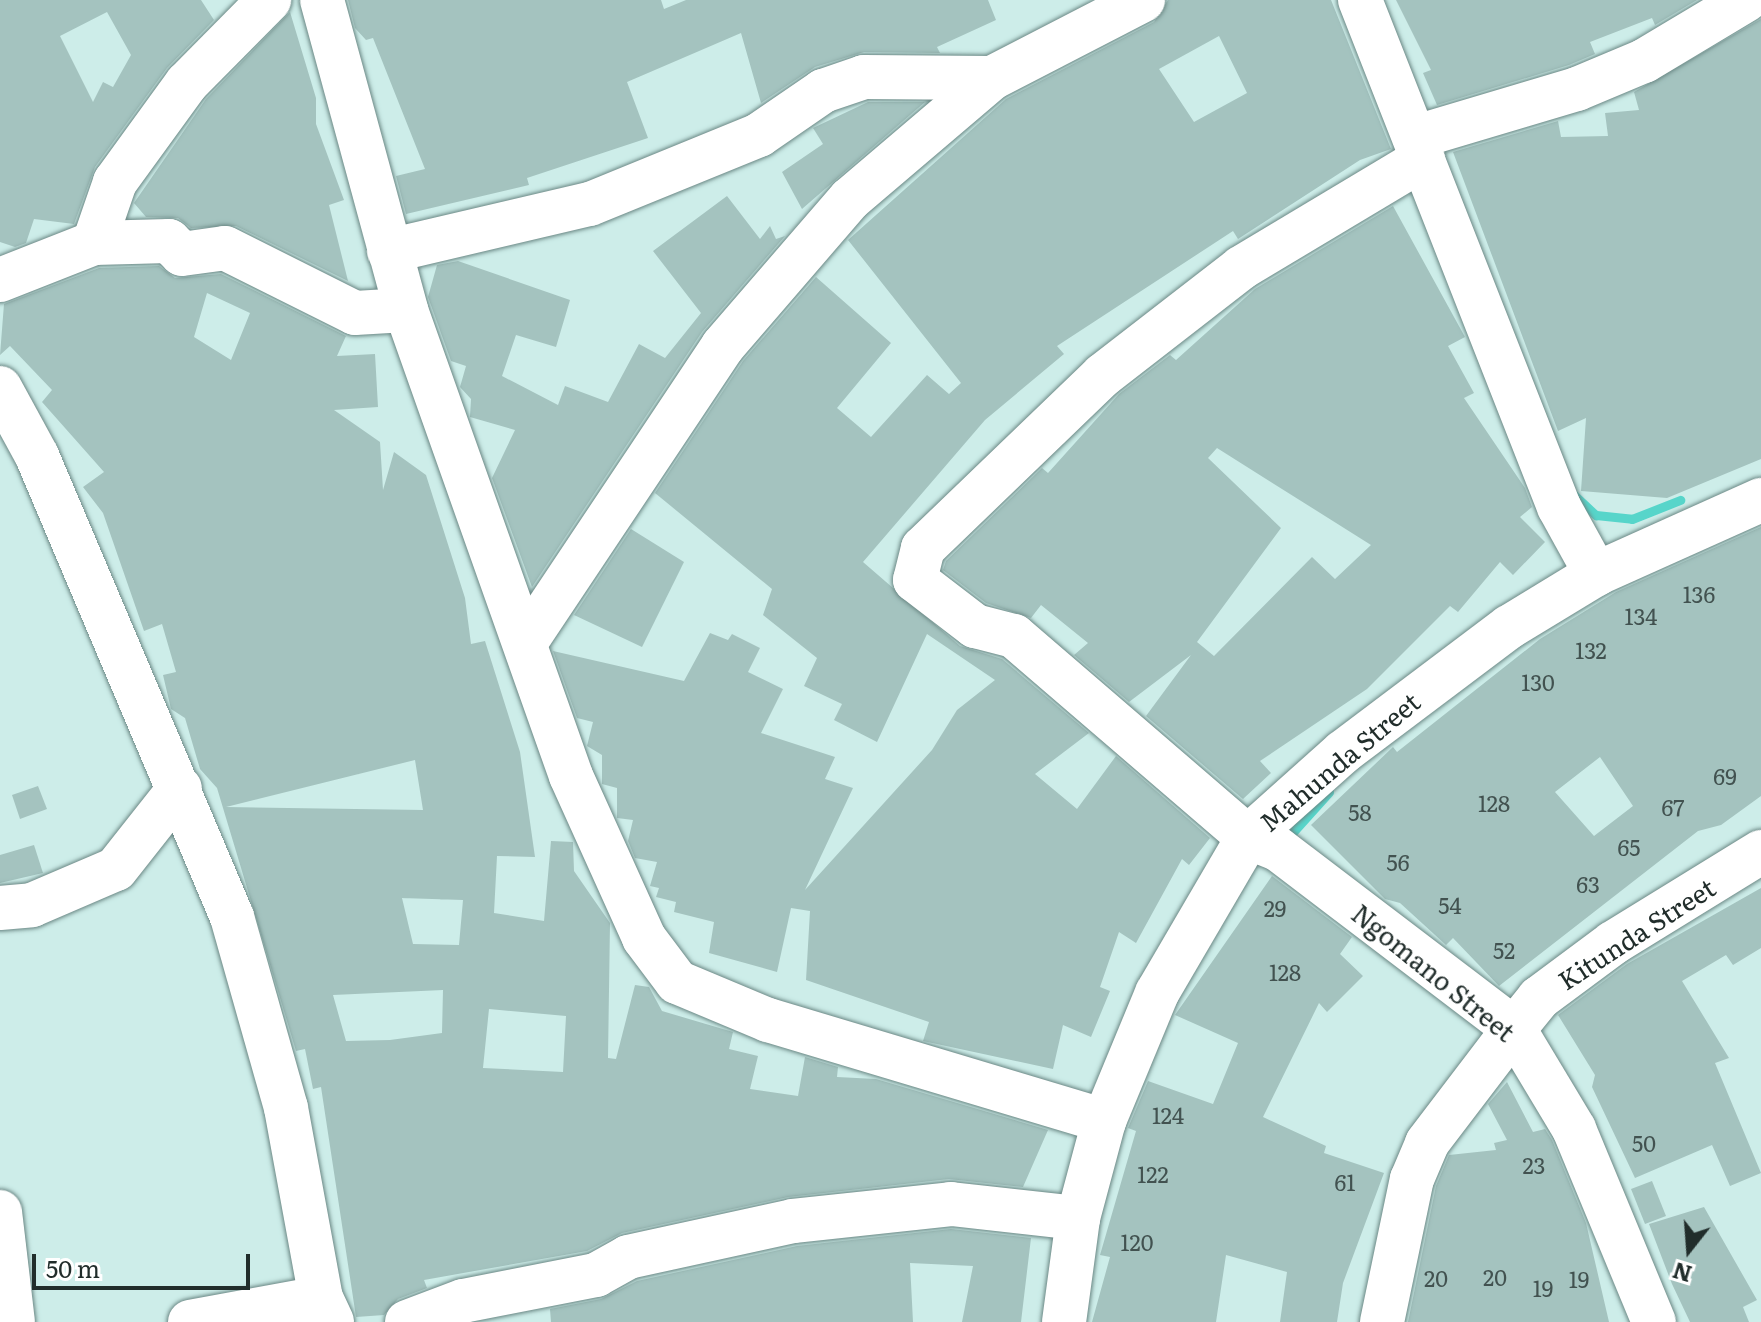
<!DOCTYPE html>
<html>
<head>
<meta charset="utf-8">
<style>
  body { margin:0 }
  #map { position:relative; width:1761px; height:1322px; overflow:hidden; background:#cdede9; font-family:Literata,serif }
  div>[style] { position:absolute }
  [style*='--x'] { left:calc(var(--x)*1px); top:calc(var(--y)*1px); width:calc(var(--w)*1px); rotate:calc(var(--a)*1deg) }
  .stream>* { height:9px; margin:-4.5px; padding:0 4.5px; transform-origin:4.5px; border-radius:4.5px; background:#57d5ca }
  .building>* { inset:0; background:#a4c3bf }
  .roads { filter:drop-shadow(0 0 2px #6a8784) drop-shadow(0 0 2px #6a8784) }
  .minor>* { height:44px; margin:-22px; padding:0 22px; transform-origin:22px; border-radius:22px; background:#fff }
  span { translate:-50% -50%; white-space:nowrap; text-align:center; line-height:1.15; -webkit-text-stroke:6px #fff; paint-order:stroke }
  .number-label { font-size:22px; color:#425250 }
  .number-label span { -webkit-text-stroke-width:0 }
  .street-label { font-size:26px; color:#212d2b }
  .north { position:absolute; left:1649px; top:1210px; width:80px; height:80px; -webkit-text-stroke:6px #fff; paint-order:stroke; rotate:197deg; font-size:22px; font-weight:700; line-height:32px; text-align:center; color:#212d2b }
  .north::after { content:''; display:block; margin:auto; width:28px; height:36px; background:#212d2b; clip-path:polygon(50% 0,100% 100%,50% 72%,0 100%) }
  .scale { position:absolute; left:32px; top:1254px; width:218px; height:36px; box-sizing:border-box; border:4px solid #212d2b; border-top:0; padding-left:10px; font-size:24px; line-height:28px; white-space:nowrap; color:#212d2b; -webkit-text-stroke:6px #fff; paint-order:stroke }
</style>
</head>
<body>
<div id="map">
  <div class="stream">
    <div style="--x:1572;--y:493;--w:33;--a:43"></div>
    <div style="--x:1596;--y:515;--w:36;--a:6"></div>
    <div style="--x:1632;--y:519;--w:52;--a:-21.6"></div>
    <div style="--x:1285;--y:841;--w:66;--a:-48.1"></div>
  </div>
  <div class="building">
    <div style="clip-path:polygon(evenodd,0 0,201px 0,214px 20px,167px 68px,95px 167px,74px 224px,34px 219px,26px 243px,15px 247px,0 242px,0 0,107px 12px,131px 55px,113px 87px,103px 82px,93px 102px,60px 36px,107px 12px)"></div>
    <div style="clip-path:polygon(348px 0,661px 0,664px 9px,686px 0,988px 0,996px 20px,937px 47px,940px 53px,864px 52px,815px 67px,761px 103px,741px 33px,627px 82px,648px 138px,527px 178px,529px 185px,406px 214px,396px 176px,425px 169px,373px 38px,366px 40px,355px 28px)"></div>
    <div style="clip-path:polygon(evenodd,1168px 0,1331px 0,1391px 149px,1360px 160px,1238px 239px,1233px 231px,1057px 346px,1064px 354px,985px 420px,863px 562px,960px 646px,1002px 659px,1089px 733px,1035px 774px,1077px 809px,1116px 756px,1210px 838px,1189px 865px,1182px 859px,1136px 943px,1119px 932px,1100px 987px,1110px 991px,1091px 1037px,1063px 1025px,1053px 1069px,923px 1041px,929px 1022px,806px 980px,810px 911px,791px 908px,777px 972px,709px 953px,714px 922px,674px 912px,676px 902px,656px 897px,659px 888px,650px 886px,657px 862px,635px 858px,628px 841px,633px 820px,617px 818px,617px 788px,602px 784px,602px 755px,587px 746px,593px 722px,577px 718px,553px 651px,684px 681px,710px 633px,728px 640px,732px 634px,760px 648px,748px 672px,783px 689px,761px 733px,835px 757px,825px 779px,853px 788px,805px 890px,932px 750px,957px 710px,995px 680px,927px 634px,877px 742px,834px 720px,842px 704px,804px 686px,817px 658px,763px 615px,772px 589px,655px 493px,743px 361px,816px 277px,891px 343px,837px 408px,871px 437px,927px 375px,949px 394px,961px 383px,848px 240px,1006px 99px,1154px 22px,1168px 0,1219px 36px,1247px 93px,1194px 122px,1159px 69px,1219px 36px)"></div>
    <div style="clip-path:polygon(1396px 0,1697px 0,1655px 25px,1652px 18px,1590px 42px,1595px 54px,1569px 65px,1437px 105px,1423px 73px,1431px 70px)"></div>
    <div style="clip-path:polygon(290px 12px,316px 98px,316px 124px,344px 200px,329px 205px,348px 281px,236px 226px,191px 228px,178px 218px,146px 217px,134px 203px,206px 99px)"></div>
    <div style="clip-path:polygon(1761px 19px,1761px 459px,1667px 498px,1581px 491px,1586px 418px,1558px 431px,1453px 152px,1558px 121px,1561px 137px,1608px 136px,1605px 113px,1639px 110px,1634px 92px)"></div>
    <div style="clip-path:polygon(868px 102px,925px 102px,802px 209px,782px 172px,823px 144px,813px 128px)"></div>
    <div style="clip-path:polygon(727px 196px,760px 239px,770px 226px,776px 239px,785px 236px,702px 332px,532px 587px,492px 478px,515px 430px,470px 417px,471px 399px,460px 387px,466px 366px,451px 361px,428px 297px,437px 265px,458px 261px,570px 300px,556px 347px,516px 335px,502px 376px,558px 405px,565px 386px,608px 402px,639px 344px,665px 358px,701px 313px,653px 251px)"></div>
    <div style="clip-path:polygon(evenodd,1393px 206px,1465px 337px,1448px 346px,1474px 393px,1464px 398px,1525px 488px,1532px 507px,1520px 517px,1545px 542px,1513px 575px,1500px 562px,1458px 612px,1450px 606px,1367px 689px,1260px 761px,1271px 773px,1243px 799px,1146px 716px,1191px 655px,1129px 702px,1074px 655px,1088px 643px,1041px 605px,1031px 618px,986px 603px,943px 570px,946px 561px,1042px 468px,1048px 473px,1119px 394px,1170px 355px,1176px 360px,1255px 289px,1393px 206px,1217px 448px,1371px 545px,1335px 579px,1312px 557px,1214px 656px,1197px 642px,1281px 528px,1208px 458px,1217px 448px)"></div>
    <div style="clip-path:polygon(evenodd,159px 266px,175px 278px,221px 274px,346px 336px,337px 356px,375px 354px,378px 407px,334px 410px,380px 442px,383px 490px,394px 452px,426px 475px,465px 598px,471px 644px,485px 641px,520px 752px,535px 857px,497px 856px,494px 913px,544px 921px,551px 841px,573px 842px,574px 871px,610px 923px,608px 1058px,616px 1059px,635px 985px,649px 987px,662px 1011px,733px 1032px,729px 1049px,758px 1056px,750px 1089px,798px 1096px,805px 1057px,838px 1067px,837px 1077px,876px 1079px,1048px 1130px,1023px 1187px,949px 1179px,788px 1197px,622px 1233px,587px 1251px,424px 1280px,427px 1288px,398px 1299px,384px 1315px,356px 1317px,321px 1087px,313px 1089px,305px 1049px,296px 1051px,217px 788px,200px 769px,185px 718px,171px 709px,163px 675px,176px 672px,162px 624px,144px 631px,103px 513px,83px 487px,104px 472px,42px 402px,52px 390px,10px 346px,0 355px,4px 304px,99px 268px,159px 266px,207px 293px,250px 313px,231px 360px,194px 337px,207px 293px,159px 266px,415px 760px,423px 810px,226px 807px,415px 760px,159px 266px,402px 898px,463px 900px,459px 945px,413px 944px,402px 898px,159px 266px,443px 990px,442px 1033px,390px 1040px,346px 1041px,333px 995px,443px 990px,159px 266px,489px 1009px,566px 1016px,563px 1072px,483px 1068px,489px 1009px)"></div>
    <div style="clip-path:polygon(evenodd,1761px 527px,1761px 796px,1721px 825px,1698px 831px,1499px 986px,1453px 938px,1446px 945px,1400px 903px,1385px 899px,1311px 825px,1393px 747px,1397px 752px,1540px 639px,1616px 592px,1761px 527px,1600px 757px,1633px 806px,1594px 836px,1555px 792px,1600px 757px)"></div>
    <div style="clip-path:polygon(631px 529px,684px 562px,642px 647px,574px 615px)"></div>
    <div style="clip-path:polygon(38px 786px,47px 809px,20px 819px,12px 795px)"></div>
    <div style="clip-path:polygon(34px 845px,43px 873px,0 883px,0 855px)"></div>
    <div style="clip-path:polygon(1272px 876px,1352px 937px,1340px 954px,1363px 976px,1327px 1012px,1319px 1003px,1263px 1117px,1326px 1146px,1324px 1153px,1384px 1173px,1343px 1283px,1337px 1322px,1280px 1322px,1287px 1272px,1226px 1255px,1216px 1322px,1092px 1322px,1110px 1257px,1100px 1255px,1136px 1131px,1128px 1128px,1148px 1081px,1213px 1104px,1238px 1043px,1175px 1015px)"></div>
    <div style="clip-path:polygon(1761px 888px,1761px 948px,1733px 965px,1726px 955px,1682px 981px,1729px 1058px,1715px 1063px,1761px 1173px,1730px 1186px,1712px 1145px,1635px 1178px,1592px 1087px,1595px 1075px,1558px 1015px,1627px 964px)"></div>
    <div style="clip-path:polygon(1507px 1082px,1533px 1132px,1545px 1129px,1552px 1140px,1586px 1223px,1609px 1322px,1408px 1322px,1436px 1186px,1449px 1155px,1496px 1150px,1494px 1143px,1507px 1140px,1488px 1104px)"></div>
    <div style="clip-path:polygon(1652px 1181px,1666px 1216px,1645px 1224px,1631px 1189px)"></div>
    <div style="clip-path:polygon(1704px 1207px,1757px 1300px,1743px 1307px,1749px 1322px,1690px 1322px,1672px 1284px,1649px 1224px)"></div>
    <div style="clip-path:polygon(951px 1229px,1031px 1238px,1021px 1322px,962px 1322px,973px 1266px,910px 1263px,913px 1322px,551px 1322px,550px 1309px,601px 1299px,637px 1281px,797px 1246px)"></div>
  </div>
  <div class="roads">
    <div class="minor">
      <div style="--x:322;--y:0;--w:321;--a:74.8"></div>
      <div style="--x:406;--y:310;--w:494;--a:70.5"></div>
      <div style="--x:571;--y:776;--w:178;--a:65.7"></div>
      <div style="--x:644;--y:938;--w:55;--a:53.1"></div>
      <div style="--x:677;--y:982;--w:99;--a:22.7"></div>
      <div style="--x:768;--y:1020;--w:351;--a:16.7"></div>
      <div style="--x:1360;--y:0;--w:545;--a:68.57"></div>
      <div style="--x:1559;--y:507;--w:77;--a:61.1"></div>
      <div style="--x:1416;--y:137;--w:168;--a:-16.6"></div>
      <div style="--x:1577;--y:89;--w:73;--a:-22.7"></div>
      <div style="--x:1644;--y:61;--w:119;--a:-30.9"></div>
      <div style="--x:1423;--y:159;--w:212;--a:149.1"></div>
      <div style="--x:1241;--y:268;--w:175;--a:142.2"></div>
      <div style="--x:1103;--y:375;--w:250;--a:136.1"></div>
      <div style="--x:923;--y:548;--w:33;--a:104"></div>
      <div style="--x:915;--y:580;--w:76;--a:37.5"></div>
      <div style="--x:975;--y:626;--w:40;--a:14.4"></div>
      <div style="--x:1014;--y:636;--w:308;--a:40.7"></div>
      <div style="--x:1248;--y:837;--w:32;--a:22"></div>
      <div style="--x:1278;--y:849;--w:297;--a:37.3"></div>
      <div style="--x:1514;--y:1029;--w:117;--a:59"></div>
      <div style="--x:1574;--y:1129;--w:209;--a:67.5"></div>
      <div style="--x:94;--y:243;--w:75;--a:-1.5"></div>
      <div style="--x:169;--y:241;--w:18;--a:45"></div>
      <div style="--x:182;--y:254;--w:43;--a:-7.9"></div>
      <div style="--x:225;--y:248;--w:145;--a:26.6"></div>
      <div style="--x:355;--y:313;--w:51;--a:-3.4"></div>
      <div style="--x:389;--y:251;--w:206;--a:-13.2"></div>
      <div style="--x:590;--y:204;--w:183;--a:-22.2"></div>
      <div style="--x:759;--y:135;--w:78;--a:-34.5"></div>
      <div style="--x:823;--y:91;--w:43;--a:-18.9"></div>
      <div style="--x:864;--y:77;--w:128;--a:0.4"></div>
      <div style="--x:0;--y:280;--w:101;--a:-21.5"></div>
      <div style="--x:94;--y:243;--w:65;--a:-71"></div>
      <div style="--x:115;--y:182;--w:122;--a:-54"></div>
      <div style="--x:187;--y:83;--w:117;--a:-45.3"></div>
      <div style="--x:0;--y:388;--w:77;--a:61.4"></div>
      <div style="--x:37;--y:456;--w:501;--a:67.07"></div>
      <div style="--x:232;--y:917;--w:198;--a:74.2"></div>
      <div style="--x:286;--y:1108;--w:193;--a:79.6"></div>
      <div style="--x:321;--y:1298;--w:26;--a:65"></div>
      <div style="--x:527;--y:640;--w:353;--a:-56.3"></div>
      <div style="--x:723;--y:346;--w:194;--a:-49.2"></div>
      <div style="--x:850;--y:199;--w:187;--a:-40.4"></div>
      <div style="--x:992;--y:78;--w:170;--a:-27.3"></div>
      <div style="--x:0;--y:908;--w:32;--a:-5"></div>
      <div style="--x:32;--y:905;--w:91;--a:-23.2"></div>
      <div style="--x:116;--y:869;--w:103;--a:-51.7"></div>
      <div style="--x:0;--y:1212;--w:111;--a:83.3"></div>
      <div style="--x:190;--y:1322;--w:133;--a:-10.4"></div>
      <div style="--x:407;--y:1322;--w:60;--a:-20.6"></div>
      <div style="--x:463;--y:1301;--w:136;--a:-11.1"></div>
      <div style="--x:596;--y:1275;--w:37;--a:-29"></div>
      <div style="--x:628;--y:1257;--w:169;--a:-12.3"></div>
      <div style="--x:793;--y:1221;--w:159;--a:-6.1"></div>
      <div style="--x:951;--y:1204;--w:128;--a:6.3"></div>
      <div style="--x:1064;--y:1322;--w:105;--a:-82.3"></div>
      <div style="--x:1078;--y:1218;--w:100;--a:-75"></div>
      <div style="--x:1104;--y:1121;--w:139;--a:-67.5"></div>
      <div style="--x:1157;--y:993;--w:181;--a:-59.7"></div>
      <div style="--x:1248;--y:837;--w:127;--a:-41.8"></div>
      <div style="--x:1343;--y:752;--w:208;--a:-37"></div>
      <div style="--x:1509;--y:627;--w:102;--a:-31.3"></div>
      <div style="--x:1596;--y:574;--w:181;--a:-24.2"></div>
      <div style="--x:1382;--y:1322;--w:146;--a:-78.2"></div>
      <div style="--x:1412;--y:1179;--w:39;--a:-67"></div>
      <div style="--x:1427;--y:1143;--w:143;--a:-52.7"></div>
      <div style="--x:1514;--y:1029;--w:40;--a:-51"></div>
      <div style="--x:1539;--y:998;--w:92;--a:-36.6"></div>
      <div style="--x:1613;--y:943;--w:174;--a:-31.6"></div>
    </div>
  </div>
  <div class="number-label">
    <span style="left:1699px;top:594px">136</span>
    <span style="left:1641px;top:616px">134</span>
    <span style="left:1591px;top:650px">132</span>
    <span style="left:1538px;top:682px">130</span>
    <span style="left:1725px;top:776px">69</span>
    <span style="left:1494px;top:803px">128</span>
    <span style="left:1673px;top:807px">67</span>
    <span style="left:1360px;top:812px">58</span>
    <span style="left:1629px;top:847px">65</span>
    <span style="left:1398px;top:862px">56</span>
    <span style="left:1588px;top:884px">63</span>
    <span style="left:1450px;top:905px">54</span>
    <span style="left:1275px;top:908px">29</span>
    <span style="left:1504px;top:950px">52</span>
    <span style="left:1285px;top:972px">128</span>
    <span style="left:1168px;top:1115px">124</span>
    <span style="left:1644px;top:1143px">50</span>
    <span style="left:1534px;top:1165px">23</span>
    <span style="left:1153px;top:1174px">122</span>
    <span style="left:1345px;top:1182px">61</span>
    <span style="left:1137px;top:1242px">120</span>
    <span style="left:1495px;top:1277px">20</span>
    <span style="left:1436px;top:1278px">20</span>
    <span style="left:1579px;top:1279px">19</span>
    <span style="left:1543px;top:1288px">19</span>
  </div>
  <div class="street-label">
    <span style="left:1339px;top:761px;rotate:-40deg">Mahunda Street</span>
    <span style="left:1636px;top:933px;rotate:-33deg">Kitunda Street</span>
    <span style="left:1434px;top:972px;rotate:39deg">Ngomano Street</span>
  </div>
  <div class="north">N</div>
  <div class="scale">50 m</div>
</div>
</body>
</html>
